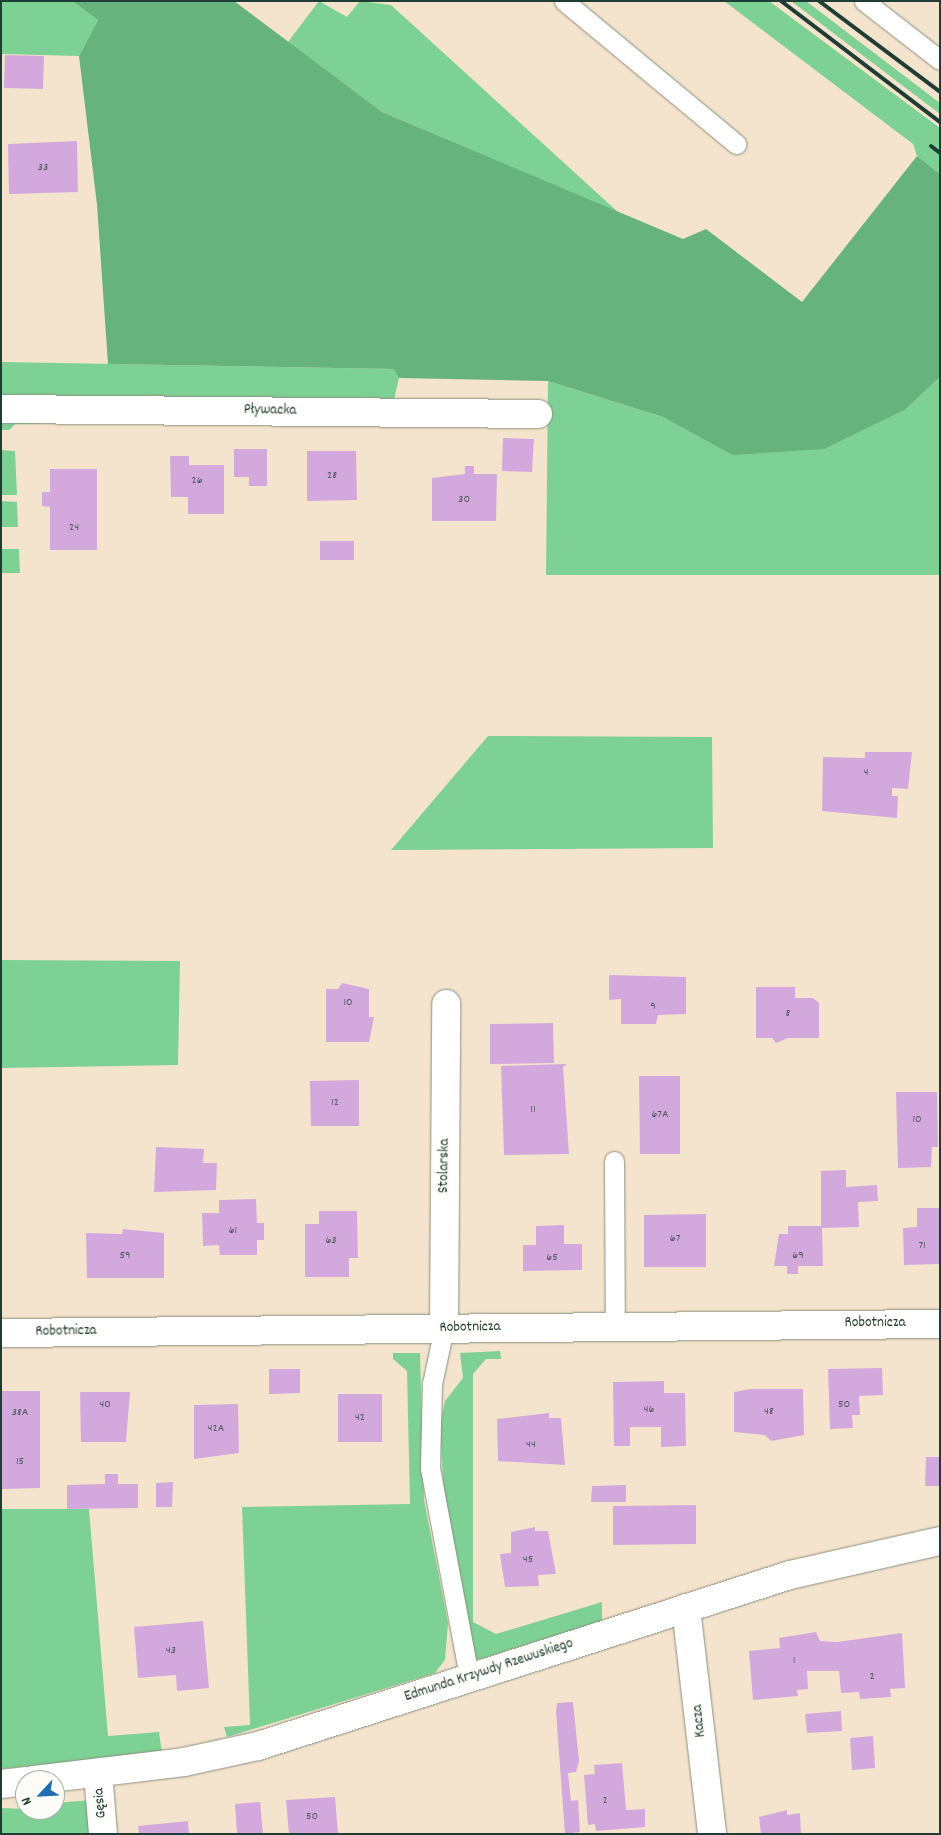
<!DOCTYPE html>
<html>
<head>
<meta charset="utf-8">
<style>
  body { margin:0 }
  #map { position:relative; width:941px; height:1835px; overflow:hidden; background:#f5e4cd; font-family:Dekko,sans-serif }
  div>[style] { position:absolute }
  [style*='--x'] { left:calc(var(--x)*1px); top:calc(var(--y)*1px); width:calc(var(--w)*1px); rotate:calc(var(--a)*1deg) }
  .green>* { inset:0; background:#7ed194 }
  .forest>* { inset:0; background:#66b37e }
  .building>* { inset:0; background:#d3a9dd }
  .roads { filter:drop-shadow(0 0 1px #8a9080) drop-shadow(0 0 1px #8a9080) }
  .service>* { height:19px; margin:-9.5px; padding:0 9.5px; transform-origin:9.5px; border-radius:9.5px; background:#fff }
  .minor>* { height:28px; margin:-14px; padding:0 14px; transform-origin:14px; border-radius:14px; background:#fff }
  .tertiary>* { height:28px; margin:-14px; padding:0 14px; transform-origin:14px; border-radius:14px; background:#fff }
  .rail>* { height:4px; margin:-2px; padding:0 2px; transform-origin:2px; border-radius:2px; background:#1f3d34 }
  span { translate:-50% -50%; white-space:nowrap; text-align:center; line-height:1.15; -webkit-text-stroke:5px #fdfcf7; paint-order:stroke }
  .number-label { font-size:12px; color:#4c585e }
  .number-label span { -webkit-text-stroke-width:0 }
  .street-label { font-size:15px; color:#1f3d34 }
  .frame { position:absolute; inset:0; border:2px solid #1f3d34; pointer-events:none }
  .north { position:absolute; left:15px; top:1770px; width:50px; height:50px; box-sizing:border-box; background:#fdfcf7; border:1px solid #a4b0a9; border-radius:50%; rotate:245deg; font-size:14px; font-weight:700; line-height:20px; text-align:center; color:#1f3d34 }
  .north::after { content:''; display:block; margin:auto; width:18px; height:22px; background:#1f6fb2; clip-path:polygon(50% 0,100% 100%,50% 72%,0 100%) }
</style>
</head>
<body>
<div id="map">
  <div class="green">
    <div style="clip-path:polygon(1px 1px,72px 1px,98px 20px,79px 56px,1px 54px)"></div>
    <div style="clip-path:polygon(319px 1px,347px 17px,360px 1px,391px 5px,619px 213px,382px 112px,288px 42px)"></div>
    <div style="clip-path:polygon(724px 1px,769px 1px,940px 128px,940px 174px,917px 156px,913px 144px)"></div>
    <div style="clip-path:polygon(791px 1px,806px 1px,848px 33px,940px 103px,940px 114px)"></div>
    <div style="clip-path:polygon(1px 362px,395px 369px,399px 378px,394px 400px,1px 396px)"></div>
    <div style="clip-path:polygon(940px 377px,940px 575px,546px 575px,548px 381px,663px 417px,732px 455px,906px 409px)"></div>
    <div style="clip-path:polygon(1px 421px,149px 422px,15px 424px,9px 430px,1px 430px)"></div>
    <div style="clip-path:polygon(1px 450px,15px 451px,17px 495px,1px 495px)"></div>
    <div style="clip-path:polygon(1px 501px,17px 502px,18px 527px,1px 527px)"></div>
    <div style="clip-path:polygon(1px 549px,19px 549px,20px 573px,1px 573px)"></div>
    <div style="clip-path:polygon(488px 736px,712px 737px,713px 848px,391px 850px)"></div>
    <div style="clip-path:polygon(1px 960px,180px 961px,178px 1065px,1px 1068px)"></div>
    <div style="clip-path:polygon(500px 1351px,501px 1359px,486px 1359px,473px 1374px,473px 1622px,496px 1634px,602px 1602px,602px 1621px,477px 1660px,470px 1645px,444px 1499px,440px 1425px,445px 1401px,463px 1378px,460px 1353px)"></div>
    <div style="clip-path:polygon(393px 1353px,420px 1353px,424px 1500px,448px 1623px,445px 1660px,435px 1673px,227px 1737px,224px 1727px,250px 1725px,242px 1507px,410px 1504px,407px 1371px,393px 1359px)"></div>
    <div style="clip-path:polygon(1px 1509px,89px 1509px,108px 1736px,159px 1732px,162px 1753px,1px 1769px)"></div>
    <div style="clip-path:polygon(92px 1800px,95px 1834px,1px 1834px,1px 1808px,55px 1810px,55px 1803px)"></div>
  </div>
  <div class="forest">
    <div style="clip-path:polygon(72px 1px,234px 1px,382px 112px,683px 239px,706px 229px,802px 302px,917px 156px,940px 174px,940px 377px,906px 409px,824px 449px,732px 455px,663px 417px,548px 381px,399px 378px,394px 369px,108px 364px,97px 205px,79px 56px,98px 20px)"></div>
  </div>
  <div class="building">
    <div style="clip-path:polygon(5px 55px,44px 56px,43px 89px,4px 88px)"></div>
    <div style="clip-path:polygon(77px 141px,78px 192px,9px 194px,8px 144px)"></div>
    <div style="clip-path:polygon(503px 438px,534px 439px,532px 472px,502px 471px)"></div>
    <div style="clip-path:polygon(234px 449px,267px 449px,267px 486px,249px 486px,249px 477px,234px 477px)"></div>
    <div style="clip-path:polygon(307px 451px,356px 451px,357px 500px,307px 501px)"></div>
    <div style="clip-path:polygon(170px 456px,189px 456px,189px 465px,224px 465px,224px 514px,188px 514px,188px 497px,171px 497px)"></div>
    <div style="clip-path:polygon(465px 466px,474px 466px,474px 474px,497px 474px,496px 521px,432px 521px,432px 478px,465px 474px)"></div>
    <div style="clip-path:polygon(50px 469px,97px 469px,97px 550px,50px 550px,50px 507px,42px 506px,42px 492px,50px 492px)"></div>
    <div style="clip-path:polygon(320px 541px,354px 541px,354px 560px,320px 560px)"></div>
    <div style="clip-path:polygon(865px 752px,912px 752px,908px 789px,892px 788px,892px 796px,898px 796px,897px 818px,822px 811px,823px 757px,865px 758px)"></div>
    <div style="clip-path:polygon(609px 975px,686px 977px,686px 1014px,658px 1015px,656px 1024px,621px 1024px,621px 999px,609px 1000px)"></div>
    <div style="clip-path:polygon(342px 983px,369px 989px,369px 1017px,374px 1017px,369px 1042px,326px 1042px,326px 989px,338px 989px)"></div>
    <div style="clip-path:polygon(756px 987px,795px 987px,795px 998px,813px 998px,819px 1003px,819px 1038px,788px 1038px,776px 1043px,772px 1038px,756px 1038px)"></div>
    <div style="clip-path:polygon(553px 1023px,554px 1063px,490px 1064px,490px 1024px)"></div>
    <div style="clip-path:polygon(567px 1064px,563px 1067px,569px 1154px,504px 1155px,501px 1066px)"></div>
    <div style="clip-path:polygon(639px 1076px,680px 1076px,680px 1154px,640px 1154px)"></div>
    <div style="clip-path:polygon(359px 1080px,359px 1126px,311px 1126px,310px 1081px)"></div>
    <div style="clip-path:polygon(896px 1092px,937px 1092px,938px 1147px,932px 1147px,931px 1167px,898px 1168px)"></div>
    <div style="clip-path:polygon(156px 1147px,204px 1149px,203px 1163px,217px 1163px,216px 1190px,154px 1192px)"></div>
    <div style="clip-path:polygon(846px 1170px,846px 1187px,877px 1185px,878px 1201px,858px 1202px,859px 1227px,822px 1228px,823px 1266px,798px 1266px,798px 1274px,787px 1274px,787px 1266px,774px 1266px,779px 1234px,788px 1234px,788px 1226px,821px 1226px,821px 1171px)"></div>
    <div style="clip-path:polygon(256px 1199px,257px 1223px,264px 1223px,264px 1240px,257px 1240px,257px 1255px,220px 1255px,219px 1245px,203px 1246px,202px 1213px,219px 1213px,219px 1200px)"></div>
    <div style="clip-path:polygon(917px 1208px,940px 1208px,940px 1264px,904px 1265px,903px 1228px,917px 1227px)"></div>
    <div style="clip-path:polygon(319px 1211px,357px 1211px,358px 1258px,349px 1258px,349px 1277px,305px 1277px,305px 1224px,319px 1224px)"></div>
    <div style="clip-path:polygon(706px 1214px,706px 1267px,644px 1267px,644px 1215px)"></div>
    <div style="clip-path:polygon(564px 1225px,564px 1244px,582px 1244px,582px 1270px,523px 1271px,523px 1245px,536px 1245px,536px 1226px)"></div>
    <div style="clip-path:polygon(123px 1229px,164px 1233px,164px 1278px,87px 1278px,86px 1233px,122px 1234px)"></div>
    <div style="clip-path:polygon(882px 1368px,883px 1395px,859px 1396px,860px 1415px,852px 1415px,853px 1428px,830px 1429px,828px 1369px)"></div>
    <div style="clip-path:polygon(269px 1369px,300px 1369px,300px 1393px,269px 1394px)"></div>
    <div style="clip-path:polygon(664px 1381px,664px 1393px,685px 1393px,686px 1446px,661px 1447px,661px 1427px,630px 1427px,630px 1446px,614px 1446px,613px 1382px)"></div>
    <div style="clip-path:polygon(750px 1389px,803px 1389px,804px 1435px,771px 1441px,765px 1435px,734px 1432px,734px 1392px)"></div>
    <div style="clip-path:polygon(1px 1391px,40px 1391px,40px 1488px,1px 1489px)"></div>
    <div style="clip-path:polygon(80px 1392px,130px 1392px,126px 1442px,81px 1442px)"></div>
    <div style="clip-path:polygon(338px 1394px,382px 1394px,382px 1442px,338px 1442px)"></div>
    <div style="clip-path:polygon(238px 1404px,239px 1453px,194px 1459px,194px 1405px)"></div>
    <div style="clip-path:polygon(549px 1413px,549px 1418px,561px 1418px,565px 1465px,498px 1461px,497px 1419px)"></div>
    <div style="clip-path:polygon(926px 1457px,940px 1457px,940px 1486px,925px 1486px)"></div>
    <div style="clip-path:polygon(105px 1474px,118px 1474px,118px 1484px,138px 1484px,138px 1508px,67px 1509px,67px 1485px,105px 1484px)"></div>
    <div style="clip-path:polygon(173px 1482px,172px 1507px,156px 1507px,156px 1483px)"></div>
    <div style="clip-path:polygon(626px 1485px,626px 1502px,591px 1502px,592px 1486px)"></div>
    <div style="clip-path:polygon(696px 1505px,696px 1544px,613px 1545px,613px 1506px)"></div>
    <div style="clip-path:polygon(535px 1527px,535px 1531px,548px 1531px,556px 1574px,538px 1575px,539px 1586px,505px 1587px,500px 1554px,511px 1553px,511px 1532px)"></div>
    <div style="clip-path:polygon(203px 1621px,209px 1688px,177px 1691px,176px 1675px,138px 1678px,134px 1627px)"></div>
    <div style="clip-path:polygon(816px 1632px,820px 1641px,837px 1642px,902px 1633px,905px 1688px,890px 1689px,891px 1697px,860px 1699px,859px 1692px,841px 1693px,839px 1671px,807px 1671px,808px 1689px,797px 1690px,798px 1696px,753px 1700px,749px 1651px,780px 1648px,779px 1638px)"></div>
    <div style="clip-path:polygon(573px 1702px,579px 1761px,576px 1772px,568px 1773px,571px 1801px,578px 1800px,580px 1832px,565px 1834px,556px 1712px,557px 1703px)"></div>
    <div style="clip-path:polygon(841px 1711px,842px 1731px,807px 1733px,805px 1714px)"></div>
    <div style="clip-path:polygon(873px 1736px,875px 1768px,852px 1770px,850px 1738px)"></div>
    <div style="clip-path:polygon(622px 1763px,626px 1810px,645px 1809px,645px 1827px,596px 1831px,595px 1824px,588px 1825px,584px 1775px,595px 1774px,594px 1765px)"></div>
    <div style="clip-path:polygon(335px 1797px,338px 1834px,289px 1834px,286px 1800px)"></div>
    <div style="clip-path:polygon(260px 1802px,263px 1834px,237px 1834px,235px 1804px)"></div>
    <div style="clip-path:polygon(787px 1810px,787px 1815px,800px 1813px,801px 1834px,761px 1834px,759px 1817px)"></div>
    <div style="clip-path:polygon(188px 1821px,189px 1834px,139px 1834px,138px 1826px)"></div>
  </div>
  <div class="roads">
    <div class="service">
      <div style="--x:564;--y:1;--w:224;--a:39.7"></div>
      <div style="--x:864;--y:1;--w:96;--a:37.8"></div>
      <div style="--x:614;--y:1161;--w:165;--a:89.7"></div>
      <div style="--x:444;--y:1328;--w:57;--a:102.1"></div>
      <div style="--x:432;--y:1384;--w:84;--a:91.4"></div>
      <div style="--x:430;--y:1468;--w:213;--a:79.4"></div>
    </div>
    <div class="minor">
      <div style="--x:1;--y:409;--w:537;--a:0.53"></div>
      <div style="--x:444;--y:1328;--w:324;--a:-89.6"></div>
      <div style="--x:686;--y:1608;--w:227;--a:83.4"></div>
      <div style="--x:98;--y:1773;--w:61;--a:85.3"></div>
      <div style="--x:34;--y:1780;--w:151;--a:-6.8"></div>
      <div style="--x:184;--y:1762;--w:76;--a:-12.2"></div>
      <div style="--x:258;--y:1746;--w:559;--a:-17.82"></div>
      <div style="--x:790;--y:1575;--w:154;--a:-12.8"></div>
      <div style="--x:1;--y:1784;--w:24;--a:-7"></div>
    </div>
    <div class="tertiary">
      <div style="--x:1;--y:1333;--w:939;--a:-0.55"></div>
    </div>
  </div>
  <div class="rail">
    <div style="--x:781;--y:1;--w:200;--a:37.3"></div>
    <div style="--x:819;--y:1;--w:151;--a:36.9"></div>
    <div style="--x:931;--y:146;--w:11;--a:38"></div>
  </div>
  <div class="number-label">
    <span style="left:43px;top:168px">33</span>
    <span style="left:332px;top:476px">28</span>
    <span style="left:197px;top:481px">26</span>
    <span style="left:464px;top:500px">30</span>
    <span style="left:74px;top:528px">24</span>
    <span style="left:866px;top:773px">4</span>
    <span style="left:348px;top:1003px">10</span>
    <span style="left:653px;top:1007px">9</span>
    <span style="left:788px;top:1014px">8</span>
    <span style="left:335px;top:1103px">12</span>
    <span style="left:533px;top:1110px">11</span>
    <span style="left:660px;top:1115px">67A</span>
    <span style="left:917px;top:1120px">10</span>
    <span style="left:233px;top:1231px">61</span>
    <span style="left:675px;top:1239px">67</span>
    <span style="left:331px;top:1241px">63</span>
    <span style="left:922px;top:1246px">71</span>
    <span style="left:125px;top:1256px">59</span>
    <span style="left:798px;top:1256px">69</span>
    <span style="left:552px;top:1258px">65</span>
    <span style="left:105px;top:1405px">40</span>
    <span style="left:844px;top:1405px">50</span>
    <span style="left:649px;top:1410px">46</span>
    <span style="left:769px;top:1412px">48</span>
    <span style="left:20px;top:1413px">38A</span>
    <span style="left:360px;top:1418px">42</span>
    <span style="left:216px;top:1429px">42A</span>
    <span style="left:531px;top:1445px">44</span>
    <span style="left:20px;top:1462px">15</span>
    <span style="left:528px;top:1560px">45</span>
    <span style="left:171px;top:1651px">43</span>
    <span style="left:794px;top:1661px">1</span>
    <span style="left:872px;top:1677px">2</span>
    <span style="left:605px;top:1801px">2</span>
    <span style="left:312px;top:1817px">50</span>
  </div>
  <div class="street-label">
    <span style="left:270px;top:411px;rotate:1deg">Pływacka</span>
    <span style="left:445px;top:1166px;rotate:-89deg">Stolarska</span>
    <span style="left:875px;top:1324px">Robotnicza</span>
    <span style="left:470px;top:1328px;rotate:-1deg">Robotnicza</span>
    <span style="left:66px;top:1332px;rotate:-1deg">Robotnicza</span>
    <span style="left:489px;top:1671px;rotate:-18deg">Edmunda Krzywdy Rzewuskiego</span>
    <span style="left:700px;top:1721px;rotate:-96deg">Kacza</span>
    <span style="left:101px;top:1803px;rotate:-95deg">Gęsia</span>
  </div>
  <div class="frame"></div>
  <div class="north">N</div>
</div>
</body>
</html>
